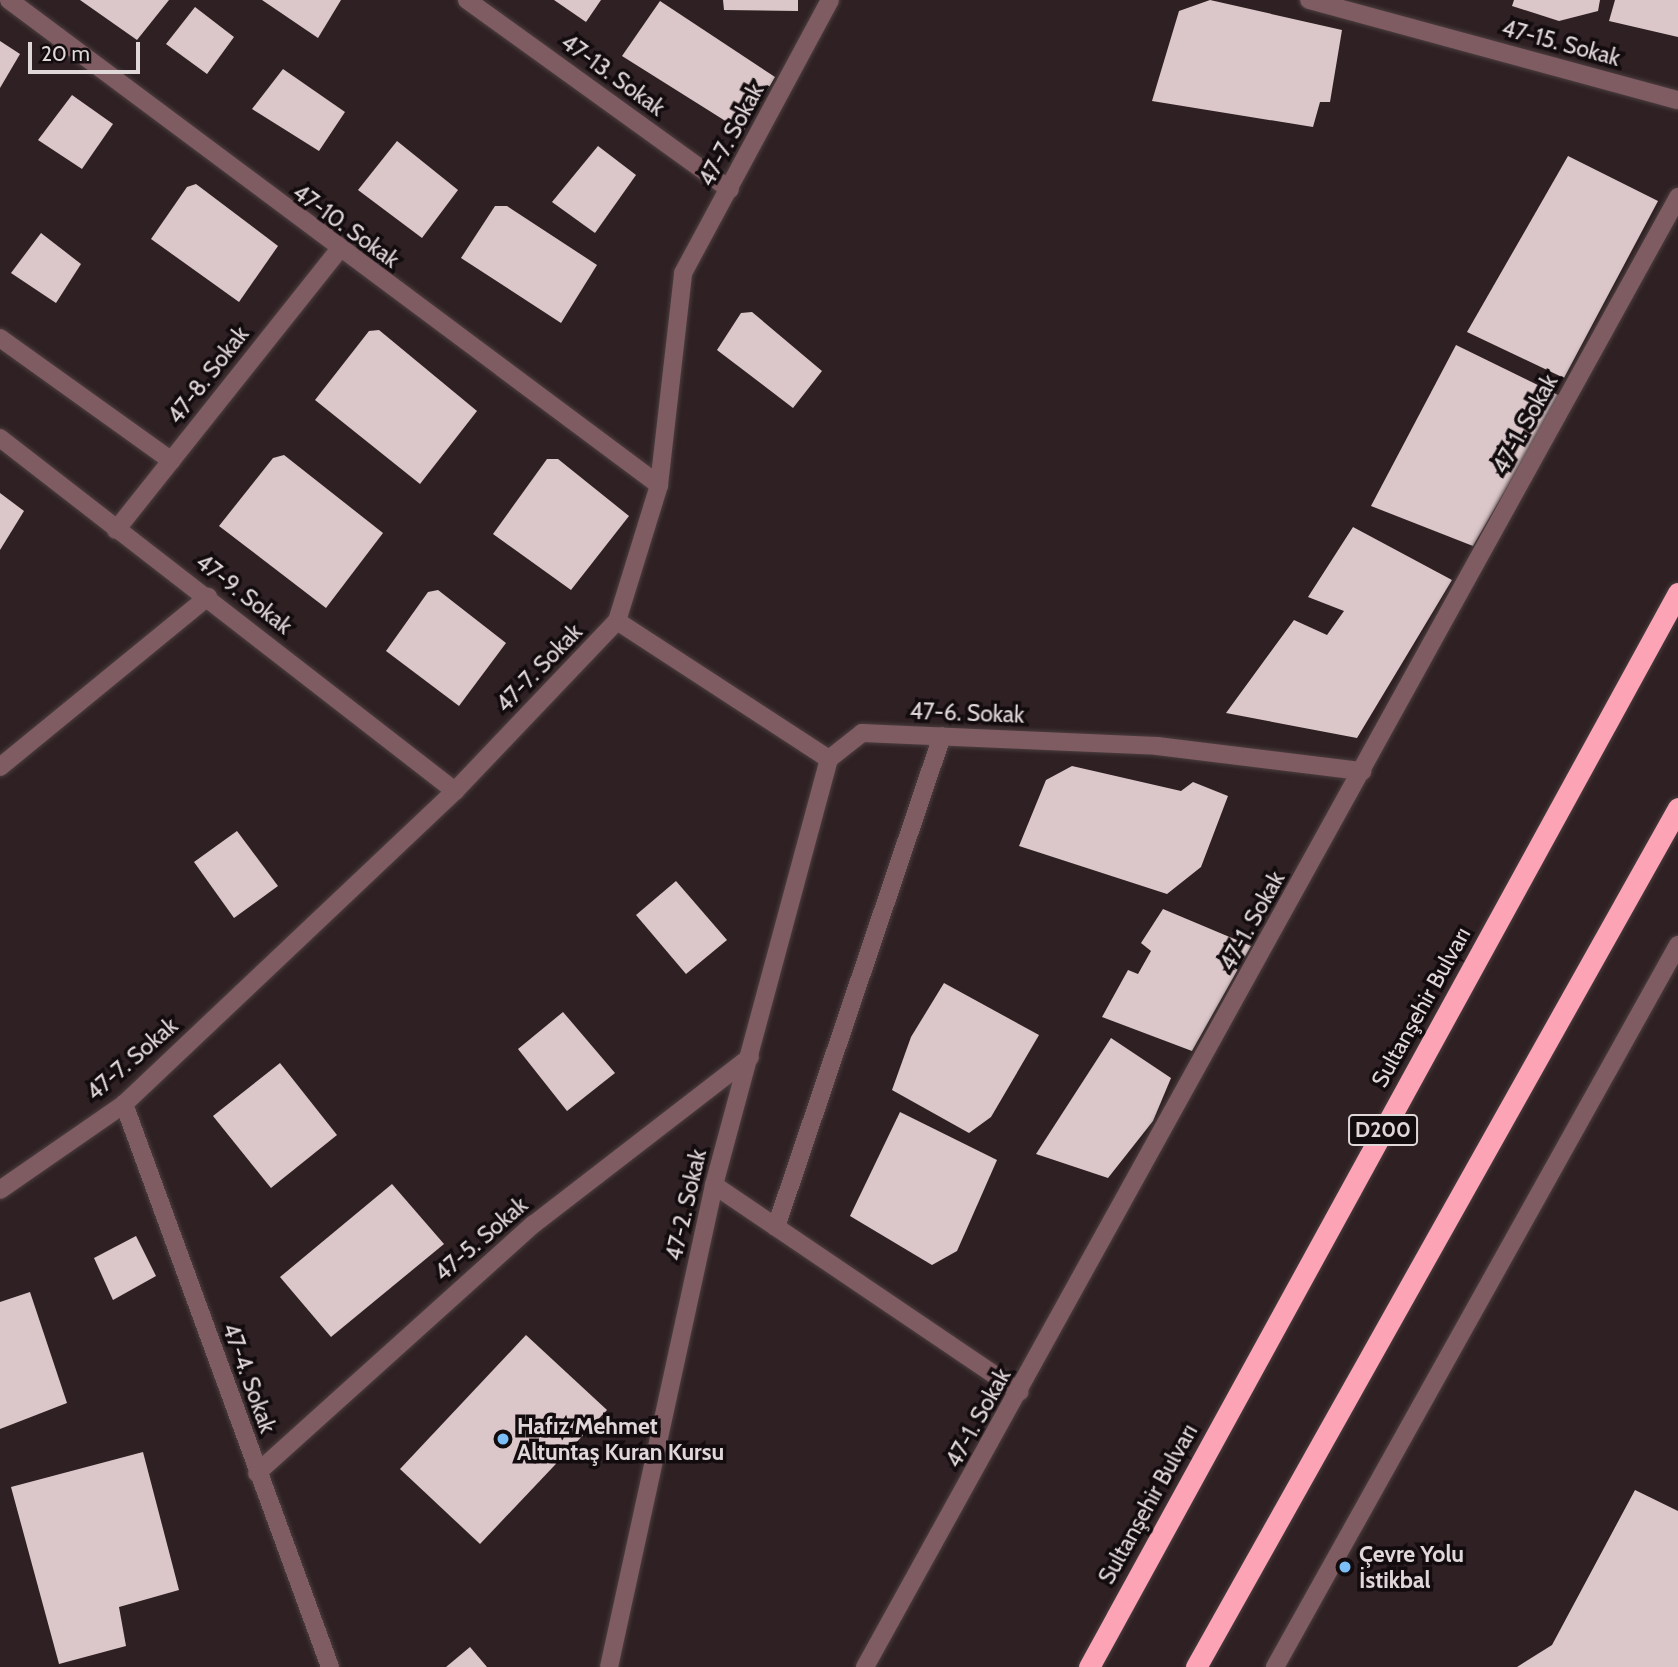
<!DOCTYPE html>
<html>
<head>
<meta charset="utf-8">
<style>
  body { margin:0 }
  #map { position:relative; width:1678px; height:1667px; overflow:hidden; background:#2f2123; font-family:Cabin,sans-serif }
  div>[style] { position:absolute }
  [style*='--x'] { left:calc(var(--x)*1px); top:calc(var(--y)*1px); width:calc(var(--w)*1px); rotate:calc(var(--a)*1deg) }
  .building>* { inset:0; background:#dbc7ca }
  .roads { filter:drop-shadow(0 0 2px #4b3e40) drop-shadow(0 0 2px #4b3e40) }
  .minor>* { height:18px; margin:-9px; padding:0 9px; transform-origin:9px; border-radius:9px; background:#7f5b62 }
  .highway>* { height:21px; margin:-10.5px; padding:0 10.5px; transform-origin:10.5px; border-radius:10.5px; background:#fda3b6 }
  .dots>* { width:19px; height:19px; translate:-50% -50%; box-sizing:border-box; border:4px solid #130c0e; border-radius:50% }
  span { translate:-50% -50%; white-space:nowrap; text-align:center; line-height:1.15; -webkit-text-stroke:7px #130c0e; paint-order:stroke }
  .shield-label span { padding:2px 5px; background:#130c0e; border:2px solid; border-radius:5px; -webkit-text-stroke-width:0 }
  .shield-label { font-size:21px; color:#e0d7d8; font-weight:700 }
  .street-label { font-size:23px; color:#e0d7d8 }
  .poi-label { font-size:23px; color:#e0d7d8; font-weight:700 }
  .left { translate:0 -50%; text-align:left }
  .scale { position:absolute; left:28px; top:42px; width:112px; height:32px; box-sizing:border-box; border:4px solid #e0d7d8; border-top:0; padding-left:9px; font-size:21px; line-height:24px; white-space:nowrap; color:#e0d7d8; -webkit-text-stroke:5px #130c0e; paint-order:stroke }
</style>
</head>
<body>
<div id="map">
  <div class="building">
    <div style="clip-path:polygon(80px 0,169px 0,137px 40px)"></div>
    <div style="clip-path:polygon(262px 0,341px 0,318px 38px)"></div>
    <div style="clip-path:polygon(554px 0,601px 0,586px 22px)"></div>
    <div style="clip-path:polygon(723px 0,798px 0,798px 11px,724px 10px)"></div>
    <div style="clip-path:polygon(1210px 0,1342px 30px,1330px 102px,1320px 102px,1313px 127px,1152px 101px,1179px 11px)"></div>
    <div style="clip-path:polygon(1514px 0,1600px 0,1598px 11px,1559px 21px,1512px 6px)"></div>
    <div style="clip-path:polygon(1615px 0,1678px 0,1678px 37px,1609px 21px)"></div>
    <div style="clip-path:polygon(660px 1px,775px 77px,743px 132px,622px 56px)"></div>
    <div style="clip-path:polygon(195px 7px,234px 37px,207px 74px,166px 44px)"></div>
    <div style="clip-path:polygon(0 41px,20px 54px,0 88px)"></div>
    <div style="clip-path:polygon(283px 69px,345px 112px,319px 151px,252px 109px)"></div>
    <div style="clip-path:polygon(72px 95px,113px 124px,82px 169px,38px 140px)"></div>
    <div style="clip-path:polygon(397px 141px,458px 190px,422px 238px,358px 190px)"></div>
    <div style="clip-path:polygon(598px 146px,636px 175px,595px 233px,552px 202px)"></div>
    <div style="clip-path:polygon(1568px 156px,1658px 201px,1564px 378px,1467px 332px)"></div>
    <div style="clip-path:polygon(196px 184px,278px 246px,239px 302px,151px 239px,187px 187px)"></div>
    <div style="clip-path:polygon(495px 206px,507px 206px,597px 265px,561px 323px,461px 258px)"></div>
    <div style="clip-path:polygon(41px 233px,81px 264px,56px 303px,11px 273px)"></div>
    <div style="clip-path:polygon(752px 312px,822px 371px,793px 408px,717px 350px,741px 313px)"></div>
    <div style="clip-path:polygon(379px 330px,477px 411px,420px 484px,315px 400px,369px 331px)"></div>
    <div style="clip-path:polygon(1456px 345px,1560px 396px,1473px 546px,1371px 506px)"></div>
    <div style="clip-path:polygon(284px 455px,383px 533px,326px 608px,219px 526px,273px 458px)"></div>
    <div style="clip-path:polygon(547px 459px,558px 459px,629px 516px,571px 590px,493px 534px)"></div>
    <div style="clip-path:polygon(0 493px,24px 511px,0 550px)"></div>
    <div style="clip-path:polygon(1353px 527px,1452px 580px,1357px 738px,1226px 713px,1294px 620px,1327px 635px,1344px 611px,1308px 597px)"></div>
    <div style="clip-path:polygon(438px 590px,506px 643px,459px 706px,386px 651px,428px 592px)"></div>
    <div style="clip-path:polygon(1072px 766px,1181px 791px,1193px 782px,1228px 796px,1201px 867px,1167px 894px,1019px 846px,1046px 780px)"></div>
    <div style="clip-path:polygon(237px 831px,278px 886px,234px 918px,194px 862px)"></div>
    <div style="clip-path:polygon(676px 881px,727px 940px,686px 974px,636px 915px)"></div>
    <div style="clip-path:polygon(1163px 909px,1251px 946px,1192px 1051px,1102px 1017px,1128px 970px,1138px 974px,1151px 951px,1141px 943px)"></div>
    <div style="clip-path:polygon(944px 983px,1039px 1035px,991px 1117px,969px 1133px,892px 1090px,911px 1037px)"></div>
    <div style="clip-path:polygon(563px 1012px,615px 1073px,567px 1111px,518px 1049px)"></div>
    <div style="clip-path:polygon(1111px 1038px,1171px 1078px,1153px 1121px,1108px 1178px,1036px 1154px)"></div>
    <div style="clip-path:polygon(280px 1063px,337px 1135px,271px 1188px,213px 1116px)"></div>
    <div style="clip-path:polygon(900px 1112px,997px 1160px,957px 1251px,932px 1265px,850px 1216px)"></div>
    <div style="clip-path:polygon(392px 1184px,444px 1244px,331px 1337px,280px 1277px)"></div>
    <div style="clip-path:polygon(136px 1236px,156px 1276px,113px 1300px,94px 1258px)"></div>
    <div style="clip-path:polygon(30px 1292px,67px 1403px,0 1429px,0 1302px)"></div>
    <div style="clip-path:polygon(526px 1335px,607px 1410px,480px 1544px,400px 1469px)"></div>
    <div style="clip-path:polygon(143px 1452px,179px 1590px,119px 1607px,126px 1646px,59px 1664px,11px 1487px)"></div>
    <div style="clip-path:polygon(1635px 1490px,1678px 1511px,1678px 1667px,1517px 1667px,1552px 1645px)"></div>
    <div style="clip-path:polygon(470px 1647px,487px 1667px,446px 1667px)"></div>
  </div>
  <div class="roads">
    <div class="minor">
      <div style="--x:9;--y:0;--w:811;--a:36.73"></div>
      <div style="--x:467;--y:0;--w:324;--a:35.8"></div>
      <div style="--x:1309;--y:0;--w:382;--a:15.2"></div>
      <div style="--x:0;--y:338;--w:211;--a:35.6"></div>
      <div style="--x:0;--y:438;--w:576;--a:37.81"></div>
      <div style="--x:116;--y:530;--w:357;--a:-51.5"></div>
      <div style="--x:617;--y:621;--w:253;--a:33.1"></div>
      <div style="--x:829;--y:759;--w:42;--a:-38.2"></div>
      <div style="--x:862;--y:733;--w:295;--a:2.5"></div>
      <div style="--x:1157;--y:746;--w:207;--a:7"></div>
      <div style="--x:0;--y:767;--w:269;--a:-39.3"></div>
      <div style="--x:124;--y:1104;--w:600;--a:69.9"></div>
      <div style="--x:714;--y:1185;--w:369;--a:34.1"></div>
      <div style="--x:0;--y:1190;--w:151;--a:-34.7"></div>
      <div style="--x:124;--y:1104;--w:456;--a:-43.4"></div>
      <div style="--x:455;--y:791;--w:235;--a:-46.4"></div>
      <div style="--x:617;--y:621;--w:142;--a:-72.8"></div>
      <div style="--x:659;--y:485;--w:213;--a:-83.5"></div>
      <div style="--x:683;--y:273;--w:310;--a:-61.7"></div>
      <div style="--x:776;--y:1227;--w:518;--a:-71.32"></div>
      <div style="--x:257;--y:1473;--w:372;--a:-42"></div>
      <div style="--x:534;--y:1224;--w:273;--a:-37.7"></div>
      <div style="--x:609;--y:1667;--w:493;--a:-77.7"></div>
      <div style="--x:714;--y:1185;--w:441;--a:-74.9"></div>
      <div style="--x:865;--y:1667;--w:1680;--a:-61.05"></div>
      <div style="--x:1275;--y:1667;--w:827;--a:-60.83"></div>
    </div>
    <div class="highway">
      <div style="--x:1089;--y:1667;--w:1225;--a:-61.26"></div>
      <div style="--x:1196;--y:1667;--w:985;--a:-60.7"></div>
    </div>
  </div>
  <div class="dots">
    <div style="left:503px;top:1439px;background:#7bbef8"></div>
    <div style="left:1345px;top:1567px;background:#7bbef8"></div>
  </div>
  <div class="shield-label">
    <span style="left:1383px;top:1130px">D200</span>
  </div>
  <div class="street-label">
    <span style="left:1561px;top:43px;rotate:15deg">47-15. Sokak</span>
    <span style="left:613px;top:75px;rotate:36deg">47-13. Sokak</span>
    <span style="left:731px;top:135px;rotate:-62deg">47-7. Sokak</span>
    <span style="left:346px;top:226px;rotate:36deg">47-10. Sokak</span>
    <span style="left:208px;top:375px;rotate:-52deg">47-8. Sokak</span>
    <span style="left:1525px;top:424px;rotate:-61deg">47-1. Sokak</span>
    <span style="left:244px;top:594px;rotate:38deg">47-9. Sokak</span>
    <span style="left:539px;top:668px;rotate:-46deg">47-7. Sokak</span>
    <span style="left:967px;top:713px;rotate:2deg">47-6. Sokak</span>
    <span style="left:1252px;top:921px;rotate:-61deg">47-1. Sokak</span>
    <span style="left:1421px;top:1007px;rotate:-61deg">Sultanşehir Bulvarı</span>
    <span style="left:132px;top:1059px;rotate:-41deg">47-7. Sokak</span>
    <span style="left:686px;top:1205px;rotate:-77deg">47-2. Sokak</span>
    <span style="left:481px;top:1239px;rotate:-41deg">47-5. Sokak</span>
    <span style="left:249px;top:1378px;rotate:70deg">47-4. Sokak</span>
    <span style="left:978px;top:1418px;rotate:-61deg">47-1. Sokak</span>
    <span style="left:1148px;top:1504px;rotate:-61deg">Sultanşehir Bulvarı</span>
  </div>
  <div class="poi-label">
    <span class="left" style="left:517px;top:1439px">Hafız Mehmet<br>Altuntaş Kuran Kursu</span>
    <span class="left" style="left:1359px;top:1567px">Çevre Yolu<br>İstikbal</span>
  </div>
  <div class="scale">20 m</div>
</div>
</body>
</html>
